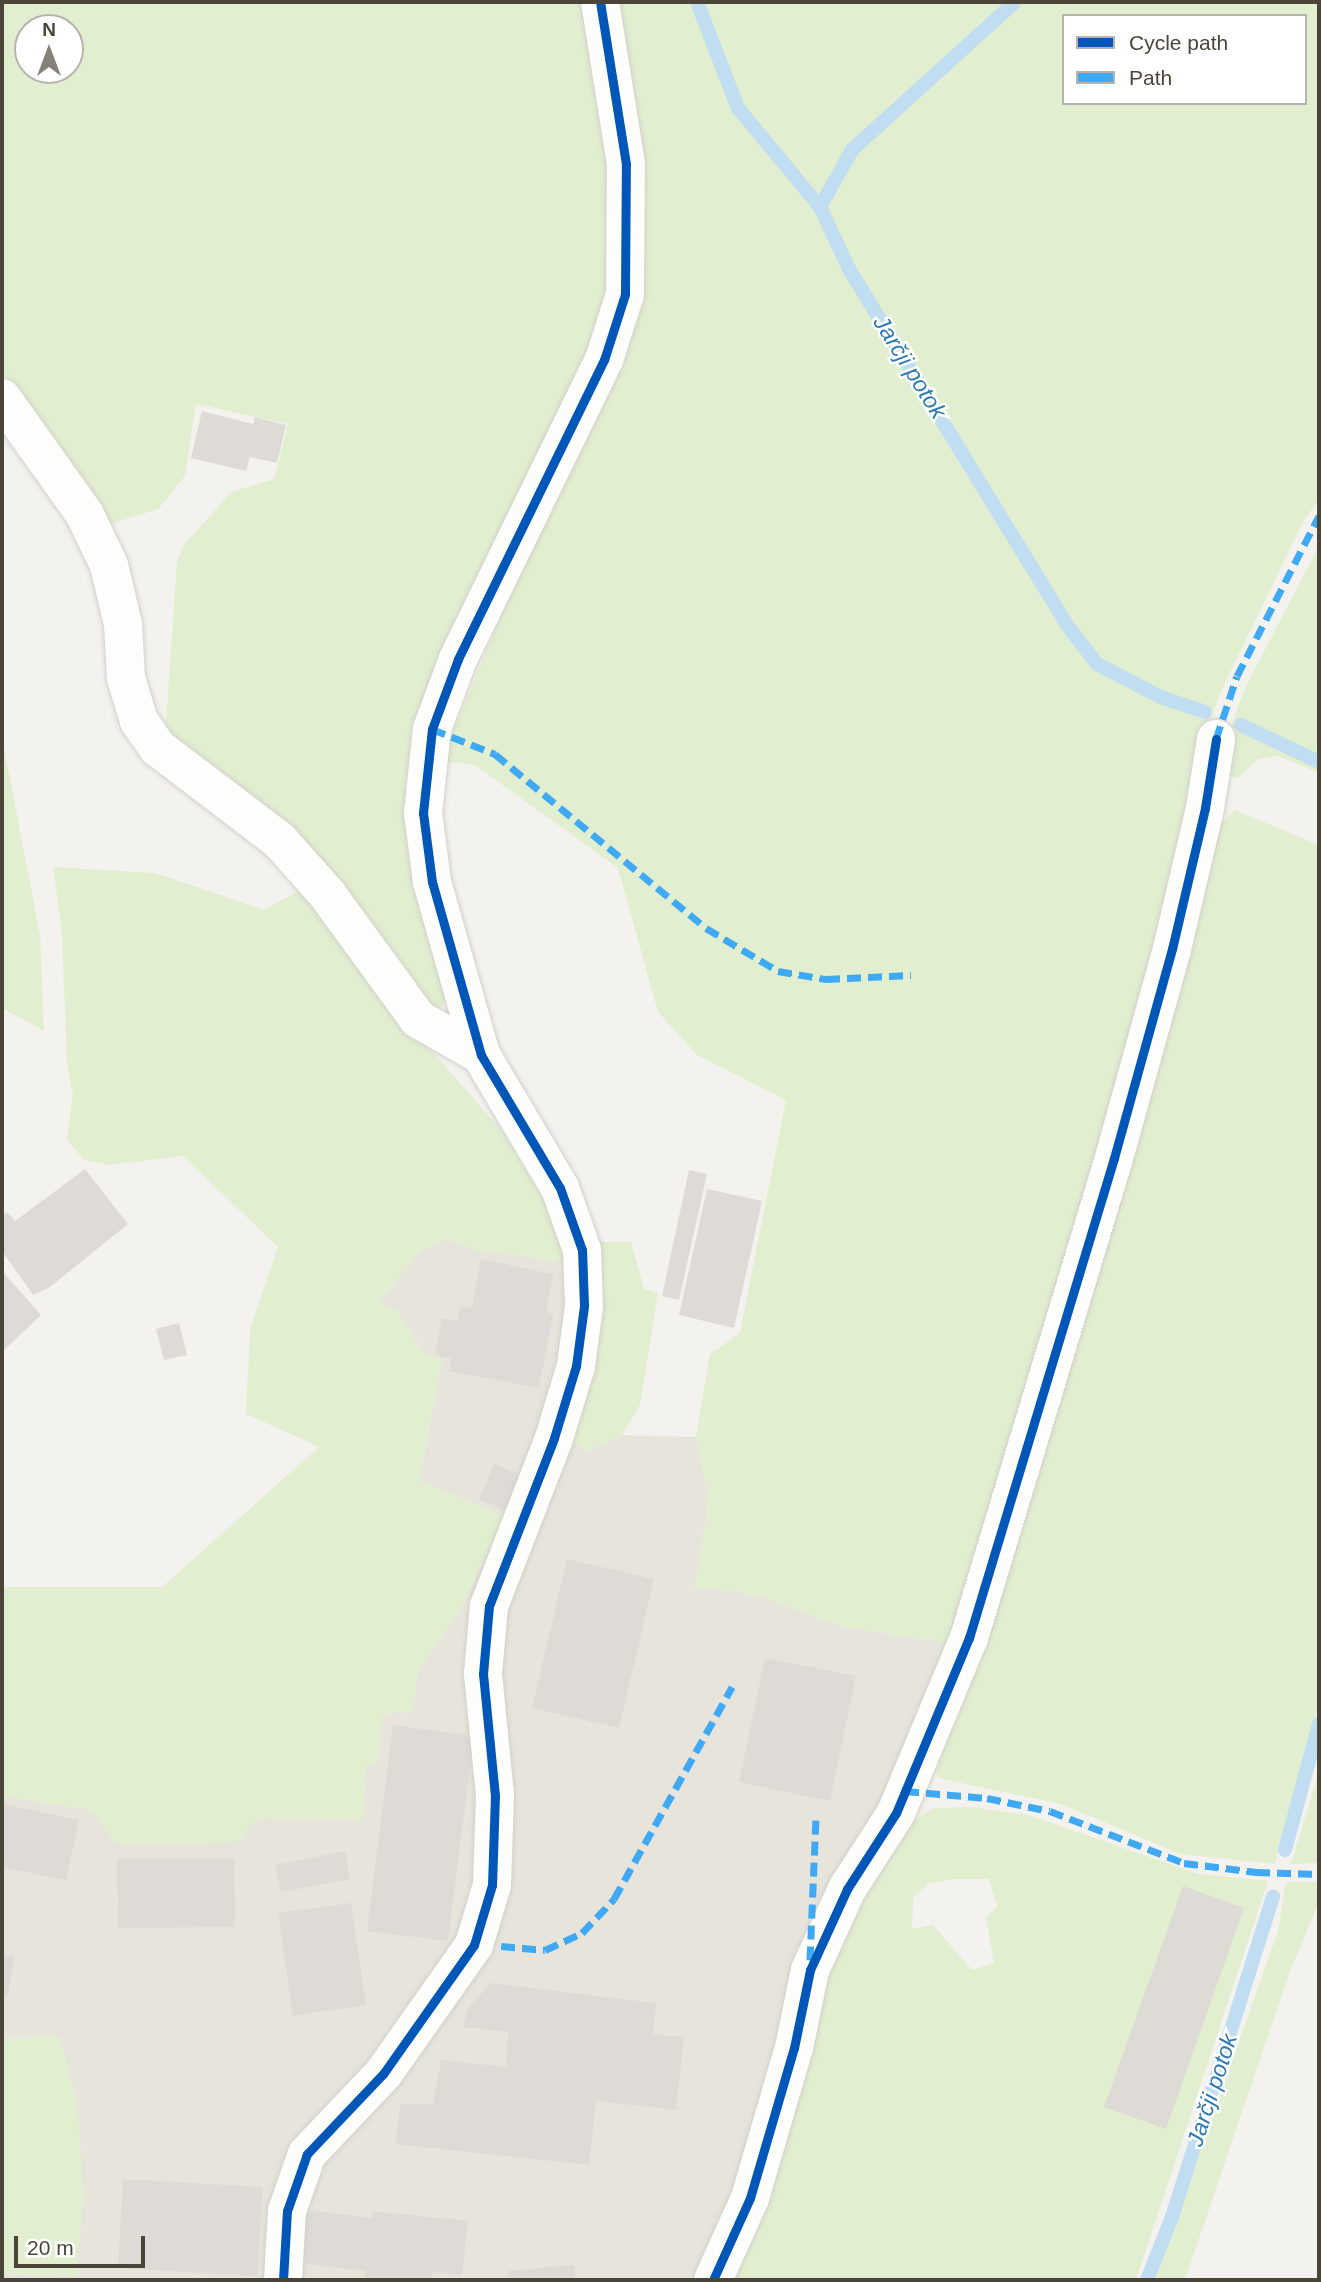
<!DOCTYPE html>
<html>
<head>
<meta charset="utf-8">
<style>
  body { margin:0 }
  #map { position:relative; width:1321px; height:2282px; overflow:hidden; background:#f4f2ee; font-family:Helvetica,sans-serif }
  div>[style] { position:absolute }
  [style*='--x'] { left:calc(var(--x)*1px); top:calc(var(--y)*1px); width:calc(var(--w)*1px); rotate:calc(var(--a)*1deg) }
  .residential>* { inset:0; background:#e7e4dc }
  .green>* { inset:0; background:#e1eecf }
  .stream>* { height:14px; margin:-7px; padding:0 7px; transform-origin:7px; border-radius:7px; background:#c0ddf1 }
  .building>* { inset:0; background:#dedbd6 }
  .roads { filter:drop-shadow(0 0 2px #d2d0cb) drop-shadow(0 0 2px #d2d0cb) }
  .street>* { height:38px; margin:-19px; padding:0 19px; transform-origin:19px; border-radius:19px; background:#fdfdfc }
  .quiet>* { height:7px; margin-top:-3.5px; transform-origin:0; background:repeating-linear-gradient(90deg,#3fa9f5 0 14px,transparent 0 21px) }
  .cycleway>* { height:9px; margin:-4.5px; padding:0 4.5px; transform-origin:4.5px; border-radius:4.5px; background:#0057b8 }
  span { translate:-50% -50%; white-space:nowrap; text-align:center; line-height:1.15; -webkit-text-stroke:5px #fff; paint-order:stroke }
  .water-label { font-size:23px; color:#2e7ab2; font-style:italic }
  .frame { position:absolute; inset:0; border:4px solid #4b4439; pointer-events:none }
  .legend { position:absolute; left:1062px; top:14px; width:245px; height:91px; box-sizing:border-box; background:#fff; border:2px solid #b7b4b0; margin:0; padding:9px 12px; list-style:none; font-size:21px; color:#4b4439 }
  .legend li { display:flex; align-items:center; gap:14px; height:35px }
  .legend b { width:35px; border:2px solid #b7b4b0 }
  .north { position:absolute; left:14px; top:14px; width:70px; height:70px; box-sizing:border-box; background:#fff; border:2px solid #b7b4b0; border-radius:50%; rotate:0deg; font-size:19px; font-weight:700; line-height:28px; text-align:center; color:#4b4439 }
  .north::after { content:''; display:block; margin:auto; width:24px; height:32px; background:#868178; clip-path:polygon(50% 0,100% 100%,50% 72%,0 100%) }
  .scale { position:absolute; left:14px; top:2236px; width:131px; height:32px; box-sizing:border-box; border:4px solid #4b4439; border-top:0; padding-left:9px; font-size:21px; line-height:24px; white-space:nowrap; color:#4b4439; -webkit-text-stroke:5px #fff; paint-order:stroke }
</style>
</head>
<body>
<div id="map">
  <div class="residential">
    <div style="clip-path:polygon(446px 1239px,475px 1249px,568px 1263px,586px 1451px,622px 1435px,696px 1437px,707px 1489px,706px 1522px,695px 1586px,757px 1595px,842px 1626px,954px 1644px,727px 2280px,2px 2280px,2px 2273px,76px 2276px,78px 2107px,59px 2036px,2px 2039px,2px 1796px,92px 1810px,363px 1820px,366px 1765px,377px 1762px,383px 1714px,413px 1711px,418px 1671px,463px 1605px,504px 1516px,419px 1481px,442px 1361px,422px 1352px,397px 1311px,378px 1302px,421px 1251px)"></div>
  </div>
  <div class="green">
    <div style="clip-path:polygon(evenodd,2px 2px,587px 2px,609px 158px,611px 263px,597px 332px,418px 716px,406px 784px,409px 854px,449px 1000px,435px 1011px,165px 739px,177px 560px,184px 545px,231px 492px,274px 479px,288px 424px,196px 404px,185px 476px,158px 509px,107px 525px,61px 448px,29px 414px,2px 373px,2px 2px,28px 28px,70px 28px,70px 70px,28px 70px,28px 28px)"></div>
    <div style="clip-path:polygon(evenodd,615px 2px,1319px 2px,1319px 500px,1304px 520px,1221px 691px,1207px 731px,1175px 897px,954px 1644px,842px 1626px,757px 1595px,695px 1586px,706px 1522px,707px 1489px,696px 1437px,710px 1354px,740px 1333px,786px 1100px,697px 1055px,658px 1012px,618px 868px,475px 765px,441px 761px,506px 604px,616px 373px,615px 2px,1064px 16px,1305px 16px,1305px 103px,1064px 103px,1064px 16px)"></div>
    <div style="clip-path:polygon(1319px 546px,1319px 773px,1279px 756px,1258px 759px,1238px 778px,1224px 774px,1222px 750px,1246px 686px)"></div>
    <div style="clip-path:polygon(2px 737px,40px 935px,44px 1031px,2px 1008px)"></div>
    <div style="clip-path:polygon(1235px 810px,1319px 845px,1319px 1703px,1275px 1864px,1180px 1854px,1061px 1804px,938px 1778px,932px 1761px,1215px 829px)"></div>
    <div style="clip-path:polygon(53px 867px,155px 873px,264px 910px,300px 890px,405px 1027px,430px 1049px,502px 1131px,554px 1217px,568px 1263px,475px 1249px,446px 1239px,421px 1251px,378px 1302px,397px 1311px,422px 1352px,442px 1361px,419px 1481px,505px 1516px,463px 1605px,418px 1671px,413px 1711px,383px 1714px,377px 1762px,366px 1765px,363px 1820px,258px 1818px,237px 1842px,115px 1843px,92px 1810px,2px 1796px,2px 1587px,162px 1587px,319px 1447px,246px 1414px,250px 1329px,278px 1247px,183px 1156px,109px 1165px,84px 1160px,67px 1139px,73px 1095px,67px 1064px,62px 932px)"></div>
    <div style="clip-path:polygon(593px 1242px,631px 1242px,644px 1289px,658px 1293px,640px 1405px,622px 1435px,586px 1451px,570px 1441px)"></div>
    <div style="clip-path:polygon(1319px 1772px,1319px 1863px,1291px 1864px)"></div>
    <div style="clip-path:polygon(evenodd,970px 1807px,1028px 1815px,1199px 1874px,1268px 1881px,1136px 2280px,727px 2280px,829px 1950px,907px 1824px,934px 1808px,970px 1807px,956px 1879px,989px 1879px,997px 1906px,986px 1918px,994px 1963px,972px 1970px,933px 1925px,912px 1929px,913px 1898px,929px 1883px,956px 1879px)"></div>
    <div style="clip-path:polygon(1286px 1882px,1319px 1882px,1319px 1901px,1289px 1974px,1185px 2280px,1155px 2280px,1278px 1931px)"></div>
    <div style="clip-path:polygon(59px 2036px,78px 2107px,83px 2195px,77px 2276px,2px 2273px,2px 2039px)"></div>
  </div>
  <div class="stream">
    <div style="--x:697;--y:2;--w:114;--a:68.9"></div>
    <div style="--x:738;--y:108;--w:129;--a:50.4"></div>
    <div style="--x:1015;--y:2;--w:220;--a:137.8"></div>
    <div style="--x:852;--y:150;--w:65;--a:119.3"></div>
    <div style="--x:820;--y:207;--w:68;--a:64.9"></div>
    <div style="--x:849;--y:269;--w:417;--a:58.5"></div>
    <div style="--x:1067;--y:625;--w:49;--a:52.4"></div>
    <div style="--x:1097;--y:664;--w:74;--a:27.3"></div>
    <div style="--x:1163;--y:698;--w:44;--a:18.4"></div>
    <div style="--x:1241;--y:725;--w:86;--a:25.4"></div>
    <div style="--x:1285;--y:1850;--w:131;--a:-74.9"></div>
    <div style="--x:1147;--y:2280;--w:68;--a:-68.4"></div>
    <div style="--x:1172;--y:2217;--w:336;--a:-72.5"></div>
  </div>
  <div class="building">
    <div style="clip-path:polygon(202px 411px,253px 424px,255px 417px,286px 425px,277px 463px,250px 457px,246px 471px,191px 458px)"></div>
    <div style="clip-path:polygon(85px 1169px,128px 1224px,50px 1287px,33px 1295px,2px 1251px,2px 1216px,7px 1212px,15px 1221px)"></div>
    <div style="clip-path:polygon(689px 1170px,707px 1174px,679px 1300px,662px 1296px)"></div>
    <div style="clip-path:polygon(707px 1189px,762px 1201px,734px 1328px,679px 1315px)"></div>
    <div style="clip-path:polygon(481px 1259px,553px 1274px,546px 1312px,553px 1314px,539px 1388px,449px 1371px,451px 1358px,435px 1355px,442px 1318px,457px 1321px,460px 1306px,472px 1308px)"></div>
    <div style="clip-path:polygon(2px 1271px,41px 1315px,2px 1352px)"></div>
    <div style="clip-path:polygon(179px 1323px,187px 1355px,164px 1360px,156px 1329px)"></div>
    <div style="clip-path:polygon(494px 1464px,519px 1474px,505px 1510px,479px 1500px)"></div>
    <div style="clip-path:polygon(567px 1559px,654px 1579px,619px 1728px,532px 1708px)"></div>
    <div style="clip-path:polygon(765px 1658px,856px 1676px,830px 1801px,739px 1782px)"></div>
    <div style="clip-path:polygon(393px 1725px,474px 1736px,448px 1941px,367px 1931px)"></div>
    <div style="clip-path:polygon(2px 1804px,79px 1820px,66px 1880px,2px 1867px)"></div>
    <div style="clip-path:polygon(345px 1851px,350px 1879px,281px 1892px,275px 1865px)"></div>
    <div style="clip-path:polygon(234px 1858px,235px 1927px,118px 1928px,117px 1859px)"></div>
    <div style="clip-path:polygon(1183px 1886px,1244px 1908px,1166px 2129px,1104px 2107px)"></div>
    <div style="clip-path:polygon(351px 1903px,366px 2005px,293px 2016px,278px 1913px)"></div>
    <div style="clip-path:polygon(2px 1954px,14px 1956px,8px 1996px,2px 1995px)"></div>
    <div style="clip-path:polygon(490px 1983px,656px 2003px,653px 2034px,684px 2037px,676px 2110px,596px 2101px,589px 2165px,396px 2144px,400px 2104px,433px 2104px,441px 2060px,506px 2067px,508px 2032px,463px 2027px,468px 2009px)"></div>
    <div style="clip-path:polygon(123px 2179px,263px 2187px,257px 2276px,118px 2268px)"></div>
    <div style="clip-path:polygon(304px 2210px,372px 2218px,372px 2211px,468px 2221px,462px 2275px,433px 2272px,432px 2280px,364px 2280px,366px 2271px,298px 2263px)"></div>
    <div style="clip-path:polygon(574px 2265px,575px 2280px,509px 2280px,508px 2271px)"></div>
  </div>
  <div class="roads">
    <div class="street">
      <div style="--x:2;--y:398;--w:143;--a:54.6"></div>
      <div style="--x:85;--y:515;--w:55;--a:64.4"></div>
      <div style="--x:109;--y:565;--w:61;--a:76.7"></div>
      <div style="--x:123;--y:624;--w:54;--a:86.8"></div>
      <div style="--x:126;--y:678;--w:45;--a:73.2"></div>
      <div style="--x:139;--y:721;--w:33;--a:55"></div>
      <div style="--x:158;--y:748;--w:153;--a:37.3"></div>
      <div style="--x:280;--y:841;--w:71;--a:48.4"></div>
      <div style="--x:327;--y:894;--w:155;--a:53.9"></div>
      <div style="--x:418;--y:1019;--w:73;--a:29.7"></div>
      <div style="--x:283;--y:2280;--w:69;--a:-86.7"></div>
      <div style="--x:287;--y:2211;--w:60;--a:-70.7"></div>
      <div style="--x:307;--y:2154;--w:110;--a:-46.5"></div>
      <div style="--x:383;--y:2074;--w:158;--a:-54.8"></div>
      <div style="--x:474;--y:1945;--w:63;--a:-73.3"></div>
      <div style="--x:492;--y:1885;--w:89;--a:-88.1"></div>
      <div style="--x:495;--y:1796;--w:123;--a:-95.6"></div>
      <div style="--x:483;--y:1674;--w:68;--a:-85"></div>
      <div style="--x:489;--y:1606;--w:180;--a:-68.8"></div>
      <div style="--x:554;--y:1438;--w:75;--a:-73"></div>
      <div style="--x:576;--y:1366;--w:61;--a:-82.4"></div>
      <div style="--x:584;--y:1306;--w:56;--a:-92"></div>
      <div style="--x:582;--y:1250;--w:66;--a:-109.5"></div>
      <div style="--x:560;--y:1188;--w:155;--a:-120.7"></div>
      <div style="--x:481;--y:1055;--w:180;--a:-105.8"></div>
      <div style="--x:432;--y:882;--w:70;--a:-97.4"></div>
      <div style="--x:423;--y:813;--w:84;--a:-83.9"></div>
      <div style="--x:432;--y:729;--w:75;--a:-69.6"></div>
      <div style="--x:458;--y:659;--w:333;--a:-64"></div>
      <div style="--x:604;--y:360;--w:69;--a:-72.3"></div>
      <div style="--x:625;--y:294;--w:130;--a:-89.6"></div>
      <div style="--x:626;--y:164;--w:164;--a:-99.1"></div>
      <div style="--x:713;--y:2280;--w:90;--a:-65.7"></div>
      <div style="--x:750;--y:2198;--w:156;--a:-73.7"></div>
      <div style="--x:794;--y:2048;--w:80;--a:-78.4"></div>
      <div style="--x:810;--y:1970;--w:89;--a:-65.4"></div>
      <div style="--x:847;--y:1889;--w:90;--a:-57.2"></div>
      <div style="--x:896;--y:1813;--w:190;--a:-67.4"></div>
      <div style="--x:969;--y:1638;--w:501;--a:-73.19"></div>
      <div style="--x:1114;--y:1158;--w:217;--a:-74.5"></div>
      <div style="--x:1172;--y:949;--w:145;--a:-76.8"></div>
      <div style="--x:1205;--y:808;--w:70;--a:-80.9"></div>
    </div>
  </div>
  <div class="quiet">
    <div style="--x:432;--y:729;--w:68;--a:21.6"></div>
    <div style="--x:495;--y:754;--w:273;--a:39.5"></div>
    <div style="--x:706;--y:928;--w:84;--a:30.8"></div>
    <div style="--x:778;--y:971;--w:49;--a:9.5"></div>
    <div style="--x:826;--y:979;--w:85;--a:-2.7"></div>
    <div style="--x:1216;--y:739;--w:66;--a:-71.6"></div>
    <div style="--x:1237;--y:676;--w:180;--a:-62.9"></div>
    <div style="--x:905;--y:1791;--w:82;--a:4.9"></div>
    <div style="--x:987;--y:1798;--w:64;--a:11.7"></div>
    <div style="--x:1050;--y:1811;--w:144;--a:21.2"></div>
    <div style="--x:1184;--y:1863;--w:73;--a:7.1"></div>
    <div style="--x:1256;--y:1872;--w:63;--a:1.8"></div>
    <div style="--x:501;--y:1946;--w:44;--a:5.2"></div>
    <div style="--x:545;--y:1950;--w:41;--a:-24.7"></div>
    <div style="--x:582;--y:1933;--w:47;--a:-46.7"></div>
    <div style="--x:614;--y:1899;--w:243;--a:-60.9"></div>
    <div style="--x:810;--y:1960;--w:143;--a:-87.6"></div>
  </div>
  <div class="cycleway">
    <div style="--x:283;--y:2280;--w:69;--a:-86.7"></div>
    <div style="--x:287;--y:2211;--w:60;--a:-70.7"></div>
    <div style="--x:307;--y:2154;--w:110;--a:-46.5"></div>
    <div style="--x:383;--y:2074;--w:158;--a:-54.8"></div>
    <div style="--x:474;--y:1945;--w:63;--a:-73.3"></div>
    <div style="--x:492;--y:1885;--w:89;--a:-88.1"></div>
    <div style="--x:495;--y:1796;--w:123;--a:-95.6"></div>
    <div style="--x:483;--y:1674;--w:68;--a:-85"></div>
    <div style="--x:489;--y:1606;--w:180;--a:-68.8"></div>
    <div style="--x:554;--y:1438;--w:75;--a:-73"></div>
    <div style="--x:576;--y:1366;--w:61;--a:-82.4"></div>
    <div style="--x:584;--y:1306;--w:56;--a:-92"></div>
    <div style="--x:582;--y:1250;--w:66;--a:-109.5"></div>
    <div style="--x:560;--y:1188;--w:155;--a:-120.7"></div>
    <div style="--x:481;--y:1055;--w:180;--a:-105.8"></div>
    <div style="--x:432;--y:882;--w:70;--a:-97.4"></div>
    <div style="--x:423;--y:813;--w:84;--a:-83.9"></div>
    <div style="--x:432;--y:729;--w:75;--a:-69.6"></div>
    <div style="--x:458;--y:659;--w:333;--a:-64"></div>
    <div style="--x:604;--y:360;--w:69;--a:-72.3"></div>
    <div style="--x:625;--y:294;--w:130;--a:-89.6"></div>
    <div style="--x:626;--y:164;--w:164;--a:-99.1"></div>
    <div style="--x:713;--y:2280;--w:90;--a:-65.7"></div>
    <div style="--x:750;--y:2198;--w:156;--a:-73.7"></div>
    <div style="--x:794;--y:2048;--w:80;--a:-78.4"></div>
    <div style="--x:810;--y:1970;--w:89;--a:-65.4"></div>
    <div style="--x:847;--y:1889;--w:90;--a:-57.2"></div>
    <div style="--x:896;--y:1813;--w:190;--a:-67.4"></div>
    <div style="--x:969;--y:1638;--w:501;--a:-73.19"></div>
    <div style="--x:1114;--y:1158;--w:217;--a:-74.5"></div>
    <div style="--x:1172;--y:949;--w:145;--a:-76.8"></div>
    <div style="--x:1205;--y:808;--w:70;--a:-80.9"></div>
  </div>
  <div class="water-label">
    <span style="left:910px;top:367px;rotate:58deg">Jarčji potok</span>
    <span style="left:1212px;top:2090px;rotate:-72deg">Jarčji potok</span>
  </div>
  <div class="frame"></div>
  <ul class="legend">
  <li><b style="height:9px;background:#0057b8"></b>Cycle path</li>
  <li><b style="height:9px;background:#3fa9f5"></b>Path</li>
  </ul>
  <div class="north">N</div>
  <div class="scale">20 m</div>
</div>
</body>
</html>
